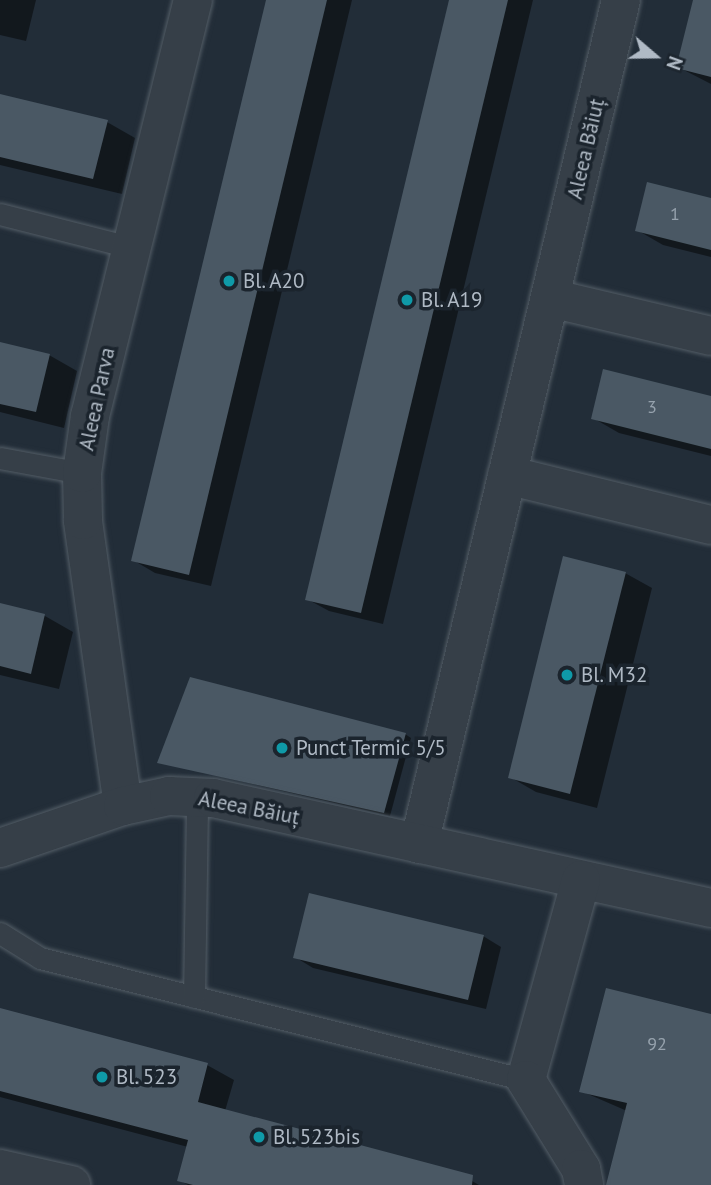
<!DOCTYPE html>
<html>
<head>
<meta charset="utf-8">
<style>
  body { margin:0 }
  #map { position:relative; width:711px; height:1185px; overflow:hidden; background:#222d38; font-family:"PT Sans",sans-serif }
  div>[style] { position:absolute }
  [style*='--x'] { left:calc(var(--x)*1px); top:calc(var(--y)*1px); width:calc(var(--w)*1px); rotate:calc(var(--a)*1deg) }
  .shadow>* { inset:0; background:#0007 }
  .building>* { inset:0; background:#4a5864 }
  .roads { filter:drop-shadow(0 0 2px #535d66) drop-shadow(0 0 2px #535d66) }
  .lane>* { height:21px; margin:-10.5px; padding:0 10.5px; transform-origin:10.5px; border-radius:10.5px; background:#363f48 }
  .street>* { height:38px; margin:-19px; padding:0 19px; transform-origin:19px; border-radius:19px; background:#363f48 }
  .dots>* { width:19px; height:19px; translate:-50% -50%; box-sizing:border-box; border:4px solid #1b242d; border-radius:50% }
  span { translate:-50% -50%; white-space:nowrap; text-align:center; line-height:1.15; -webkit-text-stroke:7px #1b242d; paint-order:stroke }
  .number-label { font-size:18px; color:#96a2ad }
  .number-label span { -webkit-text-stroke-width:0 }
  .street-label { font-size:21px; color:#b0bac5 }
  .poi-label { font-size:21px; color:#b0bac5 }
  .left { translate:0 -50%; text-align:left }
  .north { position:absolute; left:620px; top:21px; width:70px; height:70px; -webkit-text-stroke:5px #1b242d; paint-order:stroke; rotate:110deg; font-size:19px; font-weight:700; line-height:28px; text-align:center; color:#b0bac5 }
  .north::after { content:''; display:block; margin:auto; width:24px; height:32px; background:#b0bac5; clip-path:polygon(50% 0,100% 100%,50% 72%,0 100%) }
</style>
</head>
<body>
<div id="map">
  <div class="shadow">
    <div style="clip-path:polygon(0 0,36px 0,26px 41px,0 35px)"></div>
    <div style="clip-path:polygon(268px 0,352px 0,211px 586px,155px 573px,133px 560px)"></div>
    <div style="clip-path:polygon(451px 0,533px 0,383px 624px,329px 611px,307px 599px)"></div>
    <div style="clip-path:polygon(711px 27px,711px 84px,678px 67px)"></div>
    <div style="clip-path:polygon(0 96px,107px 122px,135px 138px,122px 194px,0 165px)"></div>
    <div style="clip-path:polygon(711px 199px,711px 257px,663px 245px,637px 230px)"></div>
    <div style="clip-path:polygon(0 343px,49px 355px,77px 371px,64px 428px,0 412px)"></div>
    <div style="clip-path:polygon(711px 398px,711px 456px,619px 433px,593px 418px)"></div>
    <div style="clip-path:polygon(625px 573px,652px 588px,597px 808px,536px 792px,510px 777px)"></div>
    <div style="clip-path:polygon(0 605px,45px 616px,73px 632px,59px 689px,0 675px)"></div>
    <div style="clip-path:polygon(405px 734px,411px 738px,390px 816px,159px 762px)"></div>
    <div style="clip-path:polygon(483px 936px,501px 947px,486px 1009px,313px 968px,295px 957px)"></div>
    <div style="clip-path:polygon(0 1010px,207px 1065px,234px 1080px,225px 1111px,458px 1173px,479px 1185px,188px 1185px,179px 1180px,188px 1147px,0 1097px)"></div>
    <div style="clip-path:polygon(711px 1016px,711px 1185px,608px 1185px,627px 1111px,581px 1091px)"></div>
  </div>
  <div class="building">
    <div style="clip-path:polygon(266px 0,327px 0,189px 575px,131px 561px)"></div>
    <div style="clip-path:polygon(449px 0,508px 0,361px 613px,305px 600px)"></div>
    <div style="clip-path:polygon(693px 0,711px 0,711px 77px,676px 68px)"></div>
    <div style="clip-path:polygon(0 94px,108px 120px,93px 179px,0 157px)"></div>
    <div style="clip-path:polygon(647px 182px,711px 198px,711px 250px,635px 231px)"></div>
    <div style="clip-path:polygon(0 342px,50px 354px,36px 412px,0 404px)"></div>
    <div style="clip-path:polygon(603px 369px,711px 396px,711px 449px,591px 419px)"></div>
    <div style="clip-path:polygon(563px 556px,626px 572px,570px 794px,508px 778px)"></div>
    <div style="clip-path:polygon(0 603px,45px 614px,31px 674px,0 666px)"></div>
    <div style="clip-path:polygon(190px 677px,406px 733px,384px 813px,157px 763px)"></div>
    <div style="clip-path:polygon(309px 893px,484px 935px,468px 1000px,293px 958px)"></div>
    <div style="clip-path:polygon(606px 988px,711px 1014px,711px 1185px,606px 1185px,627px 1103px,579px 1092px)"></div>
    <div style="clip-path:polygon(0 1008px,208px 1063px,198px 1102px,473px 1175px,472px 1185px,193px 1185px,177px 1181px,188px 1140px,0 1091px)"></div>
  </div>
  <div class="roads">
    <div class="lane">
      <div style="--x:0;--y:214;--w:137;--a:14.3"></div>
      <div style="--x:0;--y:458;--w:83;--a:10.4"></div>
      <div style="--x:0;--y:933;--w:47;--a:32"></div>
      <div style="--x:40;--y:958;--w:501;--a:14.09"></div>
      <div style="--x:194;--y:997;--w:200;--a:-89.1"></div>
    </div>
    <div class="street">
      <div style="--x:550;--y:298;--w:165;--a:13.3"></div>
      <div style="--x:507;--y:475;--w:210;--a:13.8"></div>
      <div style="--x:123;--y:806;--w:289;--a:-98"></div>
      <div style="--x:83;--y:520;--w:47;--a:-91.2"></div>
      <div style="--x:82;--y:473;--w:58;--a:-82"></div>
      <div style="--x:90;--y:416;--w:429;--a:-76.1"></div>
      <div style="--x:419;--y:844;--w:868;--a:-76.54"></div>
      <div style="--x:0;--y:848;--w:130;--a:-18.9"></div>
      <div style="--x:123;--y:806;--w:47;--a:-12.3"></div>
      <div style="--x:169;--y:796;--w:44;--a:2.6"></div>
      <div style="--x:213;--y:798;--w:510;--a:12.46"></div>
      <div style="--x:581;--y:880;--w:207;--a:105.4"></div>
      <div style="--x:526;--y:1080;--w:105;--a:58.3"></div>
      <div style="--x:581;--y:1169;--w:16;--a:79"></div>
      <div style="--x:0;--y:1169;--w:73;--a:12.7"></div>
    </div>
  </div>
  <div class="dots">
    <div style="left:229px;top:281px;background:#0f9aa8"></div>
    <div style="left:407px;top:300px;background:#0f9aa8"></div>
    <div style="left:567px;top:675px;background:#0f9aa8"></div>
    <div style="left:282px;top:748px;background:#0f9aa8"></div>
    <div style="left:102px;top:1077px;background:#0f9aa8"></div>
    <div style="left:259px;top:1137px;background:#0f9aa8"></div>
  </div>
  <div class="number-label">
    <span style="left:675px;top:214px">1</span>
    <span style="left:652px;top:407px">3</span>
    <span style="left:657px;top:1044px">92</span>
  </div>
  <div class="street-label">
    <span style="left:586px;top:149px;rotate:-77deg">Aleea Băiuț</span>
    <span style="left:97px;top:399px;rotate:-78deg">Aleea Parva</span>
    <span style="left:249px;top:808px;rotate:11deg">Aleea Băiuț</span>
  </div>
  <div class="poi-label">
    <span class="left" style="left:243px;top:281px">Bl. A20</span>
    <span class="left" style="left:421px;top:300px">Bl. A19</span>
    <span class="left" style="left:581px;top:675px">Bl. M32</span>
    <span class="left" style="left:296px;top:748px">Punct Termic 5/5</span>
    <span class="left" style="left:116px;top:1077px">Bl. 523</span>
    <span class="left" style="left:273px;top:1137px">Bl. 523bis</span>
  </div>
  <div class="north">N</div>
</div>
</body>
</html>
